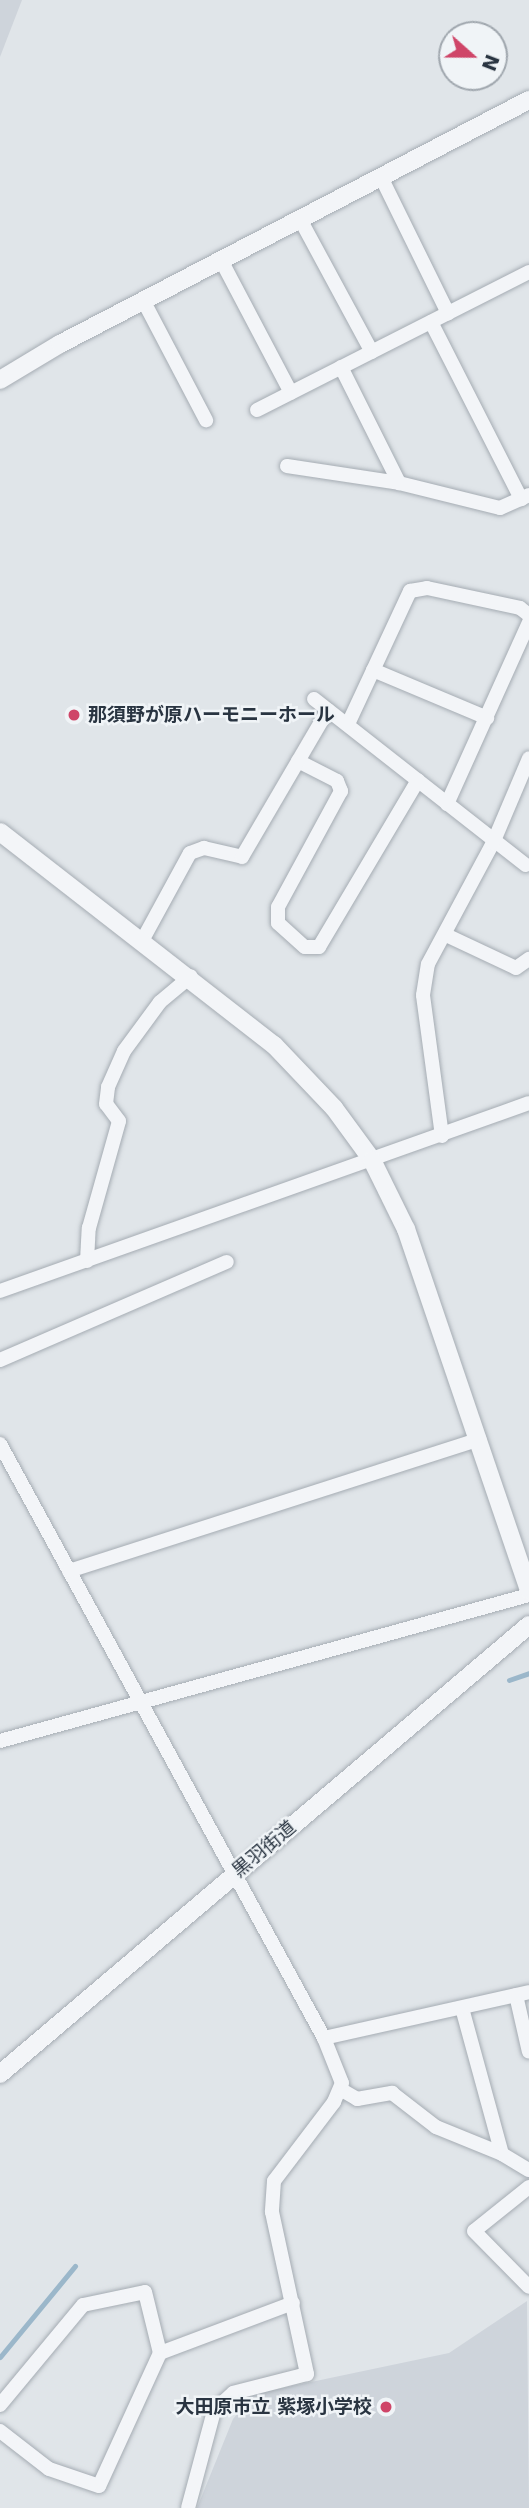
<!DOCTYPE html>
<html>
<head>
<meta charset="utf-8">
<style>
  body { margin:0 }
  #map { position:relative; width:529px; height:2508px; overflow:hidden; background:#e0e5e9; font-family:"DejaVu Sans","Noto Sans JP",sans-serif }
  div>[style] { position:absolute }
  [style*='--x'] { left:calc(var(--x)*1px); top:calc(var(--y)*1px); width:calc(var(--w)*1px); rotate:calc(var(--a)*1deg) }
  .built>* { inset:0; background:#ced4db }
  .stream>* { height:5px; margin:-2.5px; padding:0 2.5px; transform-origin:2.5px; border-radius:2.5px; background:#9bb7ca }
  .roads { filter:drop-shadow(0 0 2px #a5acb3) drop-shadow(0 0 2px #a5acb3) }
  .minor>* { height:14px; margin:-7px; padding:0 7px; transform-origin:7px; border-radius:7px; background:#f3f5f8 }
  .tertiary>* { height:18px; margin:-9px; padding:0 9px; transform-origin:9px; border-radius:9px; background:#f3f5f8 }
  .dots>* { width:19px; height:19px; translate:-50% -50%; box-sizing:border-box; border:4px solid #f0f4f7; border-radius:50% }
  span { translate:-50% -50%; white-space:nowrap; text-align:center; line-height:1.15; -webkit-text-stroke:5px #f0f4f7; paint-order:stroke }
  .poi-label { font-size:19px; color:#293441; font-weight:700 }
  .left { translate:0 -50%; text-align:left }
  .right { translate:-100% -50%; text-align:right }
  .street-label { font-size:19px; color:#293441 }
  .north { position:absolute; left:438px; top:21px; width:70px; height:70px; box-sizing:border-box; background:#f0f4f7; border:2px solid #a0a7ae; border-radius:50%; rotate:111deg; font-size:19px; font-weight:700; line-height:28px; text-align:center; color:#293441 }
  .north::after { content:''; display:block; margin:auto; width:24px; height:32px; background:#cf4568; clip-path:polygon(50% 0,100% 100%,50% 72%,0 100%) }
</style>
</head>
<body>
<div id="map">
  <div class="built">
    <div style="clip-path:polygon(0 0,22px 0,0 57px)"></div>
    <div style="clip-path:polygon(527px 2301px,529px 2508px,197px 2508px,233px 2419px,254px 2394px,449px 2353px)"></div>
  </div>
  <div class="stream">
    <div style="--x:509;--y:1680;--w:21;--a:-19"></div>
    <div style="--x:0;--y:2357;--w:118;--a:-50.5"></div>
  </div>
  <div class="roads">
    <div class="minor">
      <div style="--x:381;--y:177;--w:152;--a:63.8"></div>
      <div style="--x:300;--y:219;--w:151;--a:61.6"></div>
      <div style="--x:221;--y:260;--w:150;--a:62.2"></div>
      <div style="--x:143;--y:300;--w:136;--a:62.3"></div>
      <div style="--x:431;--y:322;--w:199;--a:63"></div>
      <div style="--x:341;--y:367;--w:130;--a:63.4"></div>
      <div style="--x:257;--y:410;--w:305;--a:-26.9"></div>
      <div style="--x:287;--y:466;--w:113;--a:8.6"></div>
      <div style="--x:399;--y:483;--w:104;--a:13.9"></div>
      <div style="--x:500;--y:508;--w:32;--a:-24"></div>
      <div style="--x:373;--y:670;--w:124;--a:22.8"></div>
      <div style="--x:314;--y:699;--w:269;--a:38.1"></div>
      <div style="--x:348;--y:724;--w:147;--a:-65"></div>
      <div style="--x:410;--y:591;--w:17;--a:-10"></div>
      <div style="--x:427;--y:588;--w:95;--a:12.1"></div>
      <div style="--x:520;--y:608;--w:11;--a:38"></div>
      <div style="--x:298;--y:761;--w:44;--a:27.1"></div>
      <div style="--x:337;--y:781;--w:11;--a:68"></div>
      <div style="--x:341;--y:791;--w:132;--a:118.5"></div>
      <div style="--x:278;--y:907;--w:16;--a:90"></div>
      <div style="--x:278;--y:923;--w:36;--a:42"></div>
      <div style="--x:305;--y:947;--w:14;--a:0"></div>
      <div style="--x:319;--y:947;--w:194;--a:-59.3"></div>
      <div style="--x:447;--y:804;--w:200;--a:-65.7"></div>
      <div style="--x:446;--y:935;--w:77;--a:25.2"></div>
      <div style="--x:516;--y:968;--w:16;--a:-35"></div>
      <div style="--x:142;--y:941;--w:100;--a:-61.4"></div>
      <div style="--x:190;--y:853;--w:15;--a:-20"></div>
      <div style="--x:204;--y:848;--w:39;--a:13"></div>
      <div style="--x:242;--y:857;--w:170;--a:-59.7"></div>
      <div style="--x:442;--y:1136;--w:142;--a:-97.7"></div>
      <div style="--x:423;--y:995;--w:31;--a:-81"></div>
      <div style="--x:428;--y:964;--w:137;--a:-61.8"></div>
      <div style="--x:493;--y:843;--w:92;--a:-67"></div>
      <div style="--x:87;--y:1261;--w:33;--a:-87"></div>
      <div style="--x:89;--y:1228;--w:111;--a:-74.3"></div>
      <div style="--x:119;--y:1121;--w:21;--a:-127"></div>
      <div style="--x:106;--y:1104;--w:17;--a:-83"></div>
      <div style="--x:108;--y:1087;--w:39;--a:-66"></div>
      <div style="--x:124;--y:1051;--w:61;--a:-53.7"></div>
      <div style="--x:160;--y:1002;--w:40;--a:-40"></div>
      <div style="--x:0;--y:1291;--w:561;--a:-19.56"></div>
      <div style="--x:0;--y:1360;--w:247;--a:-23.4"></div>
      <div style="--x:0;--y:1444;--w:677;--a:61.39"></div>
      <div style="--x:324;--y:2038;--w:48;--a:68.2"></div>
      <div style="--x:342;--y:2083;--w:21;--a:113"></div>
      <div style="--x:334;--y:2102;--w:99;--a:127.2"></div>
      <div style="--x:274;--y:2181;--w:31;--a:94"></div>
      <div style="--x:272;--y:2212;--w:166;--a:77.8"></div>
      <div style="--x:307;--y:2374;--w:76;--a:165.6"></div>
      <div style="--x:233;--y:2393;--w:26;--a:137"></div>
      <div style="--x:214;--y:2411;--w:100;--a:105"></div>
      <div style="--x:69;--y:1571;--w:431;--a:-17.8"></div>
      <div style="--x:0;--y:1741;--w:549;--a:-15.43"></div>
      <div style="--x:516;--y:1995;--w:58;--a:77.2"></div>
      <div style="--x:462;--y:2008;--w:151;--a:74.7"></div>
      <div style="--x:324;--y:2038;--w:210;--a:-12.6"></div>
      <div style="--x:340;--y:2089;--w:20;--a:30"></div>
      <div style="--x:357;--y:2099;--w:36;--a:-10"></div>
      <div style="--x:392;--y:2093;--w:56;--a:37.7"></div>
      <div style="--x:436;--y:2127;--w:71;--a:22.2"></div>
      <div style="--x:502;--y:2154;--w:31;--a:31"></div>
      <div style="--x:529;--y:2187;--w:70;--a:141.3"></div>
      <div style="--x:474;--y:2231;--w:78;--a:45.5"></div>
      <div style="--x:160;--y:2353;--w:142;--a:-20.6"></div>
      <div style="--x:0;--y:2405;--w:130;--a:-50.3"></div>
      <div style="--x:83;--y:2305;--w:63;--a:-11.8"></div>
      <div style="--x:145;--y:2292;--w:63;--a:76.2"></div>
      <div style="--x:160;--y:2353;--w:146;--a:114.6"></div>
      <div style="--x:99;--y:2486;--w:53;--a:-161.2"></div>
      <div style="--x:49;--y:2469;--w:62;--a:-142.2"></div>
    </div>
    <div class="tertiary">
      <div style="--x:0;--y:380;--w:70;--a:-31"></div>
      <div style="--x:60;--y:344;--w:529;--a:-27.49"></div>
      <div style="--x:0;--y:832;--w:347;--a:37.9"></div>
      <div style="--x:274;--y:1045;--w:87;--a:46.4"></div>
      <div style="--x:334;--y:1108;--w:64;--a:53.8"></div>
      <div style="--x:372;--y:1160;--w:77;--a:63.8"></div>
      <div style="--x:406;--y:1229;--w:382;--a:71.2"></div>
      <div style="--x:0;--y:2074;--w:694;--a:-40.32"></div>
    </div>
  </div>
  <div class="dots">
    <div style="left:74px;top:715px;background:#cf4568"></div>
    <div style="left:386px;top:2407px;background:#cf4568"></div>
  </div>
  <div class="poi-label">
    <span class="left" style="left:88px;top:715px">那須野が原ハーモニーホール</span>
    <span class="right" style="left:372px;top:2407px">大田原市立 紫塚小学校</span>
  </div>
  <div class="street-label">
    <span style="left:264px;top:1849px;rotate:-40deg">黒羽街道</span>
  </div>
  <div class="north">N</div>
</div>
</body>
</html>
